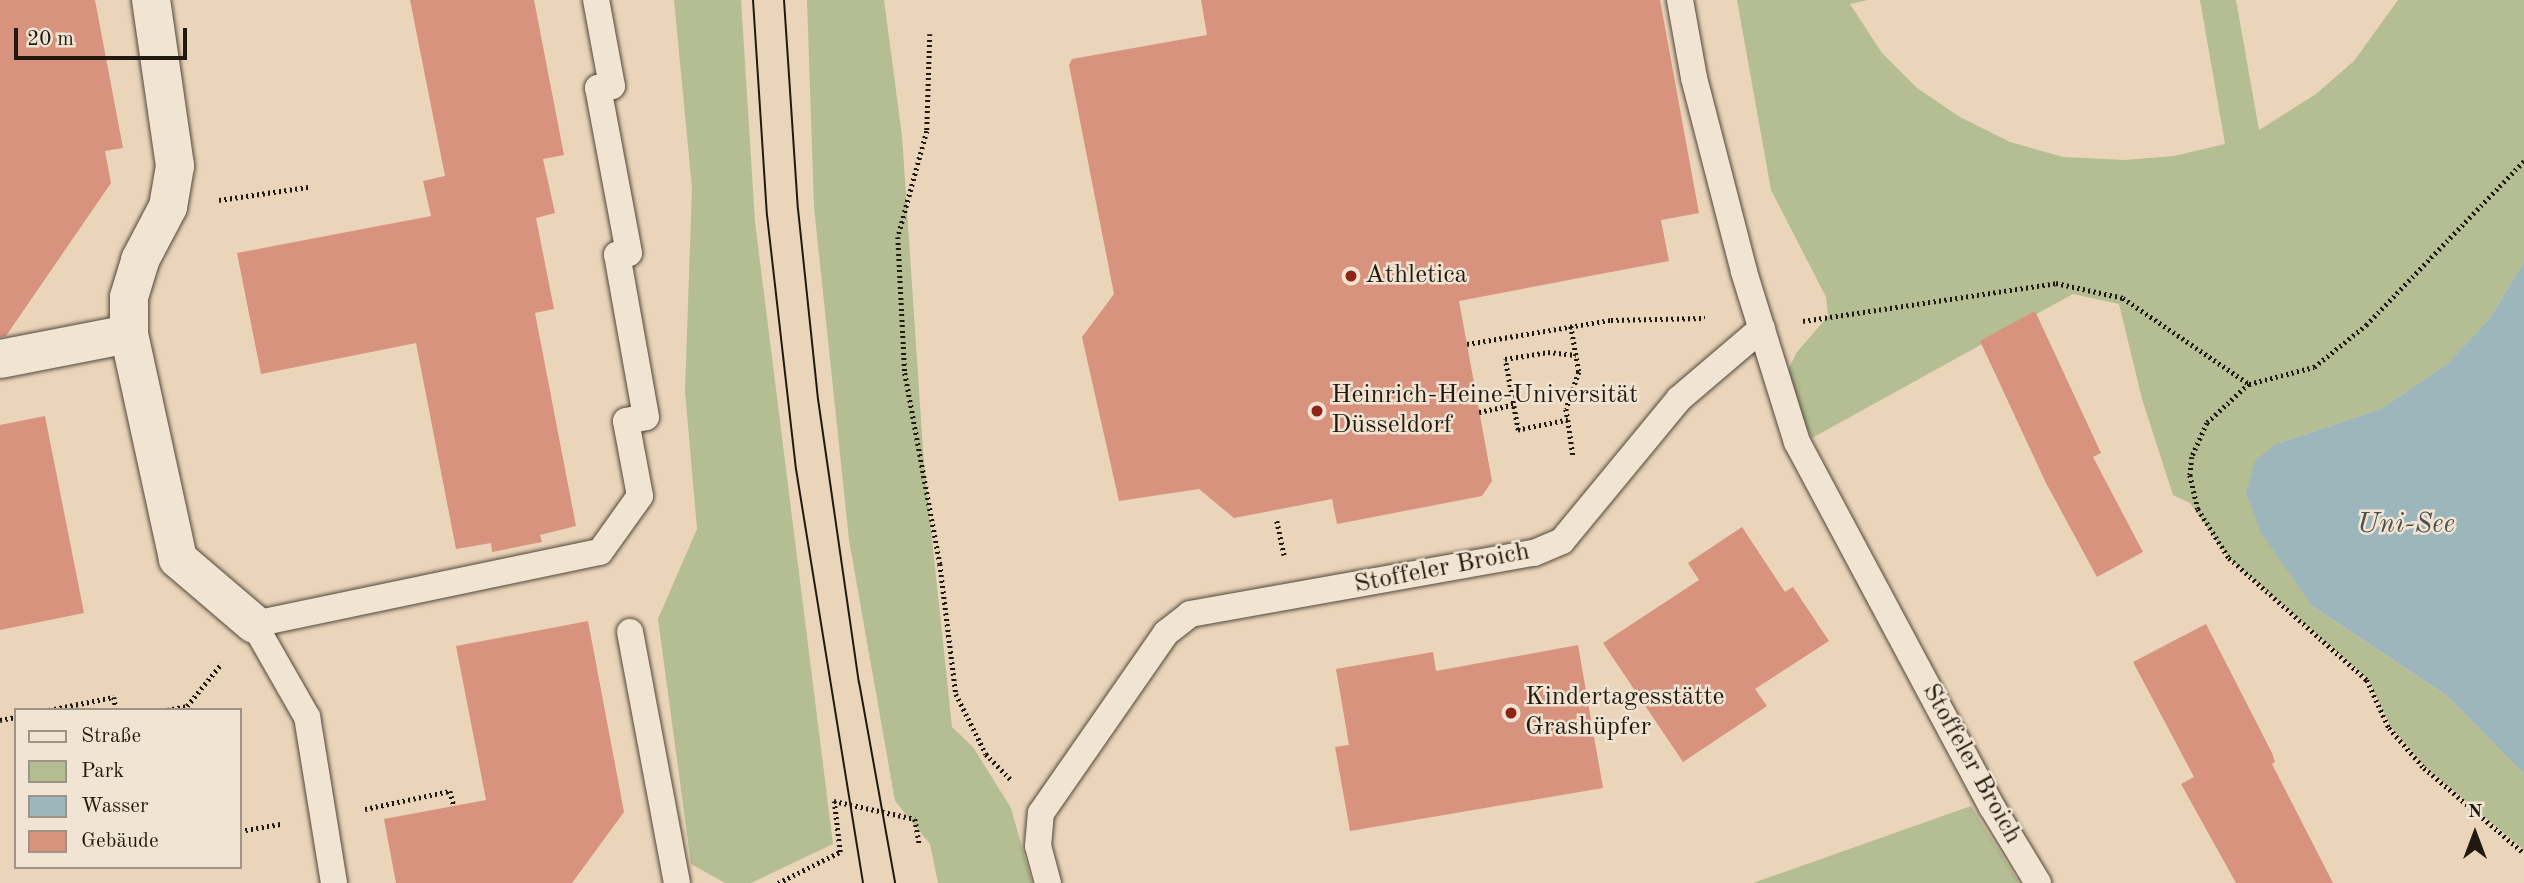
<!DOCTYPE html>
<html>
<head>
<meta charset="utf-8">
<style>
  body { margin:0 }
  #map { position:relative; width:2524px; height:883px; overflow:hidden; background:#ead5ba; font-family:"Old Standard TT",serif }
  div>[style] { position:absolute }
  [style*='--x'] { left:calc(var(--x)*1px); top:calc(var(--y)*1px); width:calc(var(--w)*1px); rotate:calc(var(--a)*1deg) }
  .green>* { inset:0; background:#b4be92 }
  .water>* { inset:0; background:#9db6bb }
  .building>* { inset:0; background:#d7937e }
  .path>* { height:4.5px; margin-top:-2.25px; transform-origin:0; background:repeating-linear-gradient(90deg,#21190f 0 2px,transparent 0 5.5px) }
  .roads { filter:drop-shadow(0 0 2px #53483a) drop-shadow(0 0 2px #53483a) }
  .service>* { height:26px; margin:-13px; padding:0 13px; transform-origin:13px; border-radius:13px; background:#f1e4d2 }
  .minor>* { height:38px; margin:-19px; padding:0 19px; transform-origin:19px; border-radius:19px; background:#f1e4d2 }
  .tram>* { height:2px; margin:-1px; padding:0 1px; transform-origin:1px; border-radius:1px; background:#21190f }
  .dots>* { width:19px; height:19px; translate:-50% -50%; box-sizing:border-box; border:4px solid #f1e4d2; border-radius:50% }
  span { translate:-50% -50%; white-space:nowrap; text-align:center; line-height:1.15; -webkit-text-stroke:5px #f1e4d2; paint-order:stroke }
  .poi-label { font-size:26px; color:#21190f }
  .left { translate:0 -50%; text-align:left }
  .street-label { font-size:26px; color:#21190f }
  .water-label { font-size:28px; color:#4c504b; font-style:italic }
  .legend { position:absolute; left:14px; top:708px; width:228px; height:161px; box-sizing:border-box; background:#f1e4d2; border:2px solid #9e9384; margin:0; padding:9px 12px; list-style:none; font-size:21px; color:#21190f }
  .legend li { display:flex; align-items:center; gap:14px; height:35px }
  .legend b { width:35px; border:2px solid #9e9384 }
  .north { position:absolute; left:2440px; top:799px; width:70px; height:70px; -webkit-text-stroke:5px #f1e4d2; paint-order:stroke; rotate:0deg; font-size:19px; font-weight:700; line-height:28px; text-align:center; color:#21190f }
  .north::after { content:''; display:block; margin:auto; width:24px; height:32px; background:#21190f; clip-path:polygon(50% 0,100% 100%,50% 72%,0 100%) }
  .scale { position:absolute; left:14px; top:28px; width:173px; height:32px; box-sizing:border-box; border:4px solid #21190f; border-top:0; padding-left:9px; font-size:21px; line-height:24px; white-space:nowrap; color:#21190f; -webkit-text-stroke:5px #f1e4d2; paint-order:stroke }
</style>
</head>
<body>
<div id="map">
  <div class="green">
    <div style="clip-path:polygon(674px 0,741px 0,755px 222px,833px 844px,751px 883px,725px 883px,691px 864px,658px 619px,697px 529px,685px 391px,692px 188px)"></div>
    <div style="clip-path:polygon(807px 0,884px 0,902px 136px,924px 464px,952px 727px,973px 747px,1011px 808px,1032px 883px,938px 883px,930px 844px,895px 801px,849px 540px,814px 207px)"></div>
    <div style="clip-path:polygon(1737px 0,1868px 0,1850px 4px,1882px 53px,1917px 88px,1960px 117px,2010px 142px,2063px 157px,2125px 160px,2174px 156px,2225px 144px,2200px 0,2236px 0,2259px 130px,2316px 94px,2354px 61px,2398px 0,2524px 0,2524px 262px,2489px 319px,2448px 363px,2381px 409px,2276px 444px,2312px 606px,2447px 696px,2524px 774px,2524px 850px,2425px 767px,2391px 727px,2368px 679px,2229px 558px,2190px 503px,2173px 495px,2142px 399px,2119px 304px,2073px 294px,1812px 438px,1790px 398px,1789px 368px,1797px 352px,1828px 316px,1826px 297px,1771px 190px)"></div>
    <div style="clip-path:polygon(1971px 806px,2019px 883px,1753px 883px)"></div>
  </div>
  <div class="water">
    <div style="clip-path:polygon(2524px 262px,2524px 774px,2447px 696px,2312px 606px,2260px 531px,2246px 492px,2255px 461px,2276px 444px,2381px 409px,2448px 363px,2489px 319px)"></div>
  </div>
  <div class="building">
    <div style="clip-path:polygon(0 0,95px 0,123px 148px,105px 151px,111px 183px,6px 336px,0 337px)"></div>
    <div style="clip-path:polygon(410px 0,534px 0,564px 155px,543px 159px,555px 213px,536px 218px,554px 309px,535px 313px,576px 526px,540px 535px,542px 542px,492px 552px,491px 543px,456px 549px,416px 343px,261px 374px,237px 253px,431px 216px,423px 181px,445px 176px)"></div>
    <div style="clip-path:polygon(1201px 0,1660px 0,1699px 213px,1661px 220px,1669px 261px,1459px 301px,1492px 481px,1482px 496px,1337px 524px,1332px 499px,1234px 518px,1199px 489px,1119px 501px,1082px 337px,1114px 294px,1069px 65px,1072px 59px,1207px 35px)"></div>
    <div style="clip-path:polygon(2035px 311px,2101px 453px,2093px 457px,2143px 552px,2097px 577px,2046px 483px,1980px 341px)"></div>
    <div style="clip-path:polygon(45px 416px,84px 613px,0 630px,0 425px)"></div>
    <div style="clip-path:polygon(1742px 527px,1785px 592px,1793px 587px,1829px 641px,1755px 689px,1767px 706px,1683px 762px,1603px 643px,1699px 580px,1688px 563px)"></div>
    <div style="clip-path:polygon(588px 621px,624px 812px,572px 883px,396px 883px,384px 819px,486px 800px,456px 646px)"></div>
    <div style="clip-path:polygon(2206px 624px,2272px 753px,2275px 762px,2272px 764px,2333px 883px,2236px 883px,2181px 784px,2194px 777px,2133px 662px)"></div>
    <div style="clip-path:polygon(1578px 645px,1603px 788px,1350px 831px,1335px 747px,1349px 745px,1336px 669px,1433px 652px,1436px 671px)"></div>
  </div>
  <div class="path">
    <div style="--x:930;--y:34;--w:97;--a:91.8"></div>
    <div style="--x:927;--y:131;--w:110;--a:105.3"></div>
    <div style="--x:898;--y:237;--w:136;--a:87.1"></div>
    <div style="--x:905;--y:373;--w:194;--a:79.6"></div>
    <div style="--x:940;--y:564;--w:131;--a:83"></div>
    <div style="--x:956;--y:694;--w:67;--a:63.4"></div>
    <div style="--x:986;--y:754;--w:35;--a:46"></div>
    <div style="--x:219;--y:200;--w:90;--a:-8.3"></div>
    <div style="--x:1803;--y:321;--w:256;--a:-8.5"></div>
    <div style="--x:2056;--y:283;--w:69;--a:12.6"></div>
    <div style="--x:2123;--y:298;--w:153;--a:34.3"></div>
    <div style="--x:2249;--y:384;--w:67;--a:-14.7"></div>
    <div style="--x:2314;--y:367;--w:67;--a:-38.9"></div>
    <div style="--x:2366;--y:325;--w:228;--a:-46.1"></div>
    <div style="--x:1571;--y:326;--w:47;--a:80.1"></div>
    <div style="--x:1579;--y:372;--w:39;--a:109"></div>
    <div style="--x:1566;--y:409;--w:11;--a:80"></div>
    <div style="--x:1568;--y:420;--w:51;--a:168.7"></div>
    <div style="--x:1518;--y:430;--w:72;--a:-100.4"></div>
    <div style="--x:1505;--y:359;--w:44;--a:-9.2"></div>
    <div style="--x:1548;--y:352;--w:28;--a:6"></div>
    <div style="--x:1467;--y:344;--w:146;--a:-9.5"></div>
    <div style="--x:1611;--y:320;--w:94;--a:-1.2"></div>
    <div style="--x:2249;--y:384;--w:57;--a:137.1"></div>
    <div style="--x:2207;--y:423;--w:37;--a:114"></div>
    <div style="--x:2192;--y:457;--w:18;--a:96"></div>
    <div style="--x:2190;--y:475;--w:35;--a:77"></div>
    <div style="--x:2198;--y:509;--w:58;--a:57.7"></div>
    <div style="--x:2229;--y:558;--w:184;--a:41.5"></div>
    <div style="--x:2367;--y:680;--w:53;--a:65.4"></div>
    <div style="--x:2389;--y:728;--w:53;--a:48.8"></div>
    <div style="--x:2424;--y:768;--w:131;--a:40.4"></div>
    <div style="--x:1479;--y:412;--w:35;--a:-12"></div>
    <div style="--x:1568;--y:420;--w:36;--a:82"></div>
    <div style="--x:1277;--y:521;--w:35;--a:78"></div>
    <div style="--x:49;--y:710;--w:66;--a:-11.3"></div>
    <div style="--x:114;--y:697;--w:13;--a:81"></div>
    <div style="--x:167;--y:710;--w:20;--a:-11"></div>
    <div style="--x:187;--y:706;--w:55;--a:-50.9"></div>
    <div style="--x:0;--y:720;--w:16;--a:-11"></div>
    <div style="--x:365;--y:809;--w:87;--a:-12"></div>
    <div style="--x:450;--y:791;--w:16;--a:75"></div>
    <div style="--x:240;--y:831;--w:41;--a:-9.9"></div>
    <div style="--x:778;--y:883;--w:69;--a:-26.6"></div>
    <div style="--x:840;--y:852;--w:51;--a:-96.7"></div>
    <div style="--x:834;--y:801;--w:83;--a:12.5"></div>
    <div style="--x:915;--y:819;--w:27;--a:80"></div>
  </div>
  <div class="roads">
    <div class="service">
      <div style="--x:1680;--y:0;--w:79;--a:79.8"></div>
      <div style="--x:1694;--y:78;--w:200;--a:75.5"></div>
      <div style="--x:1744;--y:272;--w:178;--a:72.7"></div>
      <div style="--x:1797;--y:442;--w:414;--a:61.9"></div>
      <div style="--x:1992;--y:807;--w:89;--a:58.8"></div>
      <div style="--x:630;--y:632;--w:255;--a:79.4"></div>
      <div style="--x:334;--y:883;--w:168;--a:-99.2"></div>
      <div style="--x:307;--y:717;--w:107;--a:-119.7"></div>
      <div style="--x:254;--y:624;--w:353;--a:-11.8"></div>
      <div style="--x:600;--y:552;--w:69;--a:-54.5"></div>
      <div style="--x:640;--y:496;--w:76;--a:-100.6"></div>
      <div style="--x:626;--y:421;--w:20;--a:-11"></div>
      <div style="--x:646;--y:417;--w:165;--a:-100.1"></div>
      <div style="--x:617;--y:255;--w:12;--a:-9"></div>
      <div style="--x:629;--y:253;--w:168;--a:-100.6"></div>
      <div style="--x:598;--y:88;--w:14;--a:-8"></div>
      <div style="--x:612;--y:86;--w:87;--a:-100.5"></div>
      <div style="--x:1048;--y:883;--w:38;--a:-105"></div>
      <div style="--x:1038;--y:846;--w:33;--a:-85"></div>
      <div style="--x:1041;--y:813;--w:219;--a:-55.2"></div>
      <div style="--x:1166;--y:633;--w:31;--a:-38"></div>
      <div style="--x:1190;--y:614;--w:349;--a:-10.1"></div>
      <div style="--x:1534;--y:553;--w:30;--a:-23"></div>
      <div style="--x:1562;--y:541;--w:184;--a:-50.5"></div>
      <div style="--x:1679;--y:399;--w:109;--a:-40.5"></div>
    </div>
    <div class="minor">
      <div style="--x:129;--y:334;--w:37;--a:-90"></div>
      <div style="--x:129;--y:297;--w:39;--a:-73"></div>
      <div style="--x:140;--y:260;--w:60;--a:-62.2"></div>
      <div style="--x:168;--y:207;--w:42;--a:-80.3"></div>
      <div style="--x:175;--y:166;--w:168;--a:-98.2"></div>
      <div style="--x:0;--y:359;--w:131;--a:-11"></div>
      <div style="--x:129;--y:334;--w:230;--a:77.7"></div>
      <div style="--x:178;--y:559;--w:100;--a:40.5"></div>
    </div>
  </div>
  <div class="tram">
    <div style="--x:753;--y:0;--w:215;--a:86.3"></div>
    <div style="--x:767;--y:215;--w:256;--a:83.5"></div>
    <div style="--x:796;--y:469;--w:419;--a:80.8"></div>
    <div style="--x:784;--y:0;--w:209;--a:86.2"></div>
    <div style="--x:798;--y:209;--w:191;--a:84"></div>
    <div style="--x:818;--y:399;--w:286;--a:81.8"></div>
    <div style="--x:859;--y:682;--w:204;--a:79.8"></div>
  </div>
  <div class="dots">
    <div style="left:1351px;top:276px;background:#8f2418"></div>
    <div style="left:1317px;top:411px;background:#8f2418"></div>
    <div style="left:1511px;top:713px;background:#8f2418"></div>
  </div>
  <div class="poi-label">
    <span class="left" style="left:1365px;top:276px">Athletica</span>
    <span class="left" style="left:1331px;top:411px">Heinrich-Heine-Universität<br>Düsseldorf</span>
    <span class="left" style="left:1525px;top:713px">Kindertagesstätte<br>Grashüpfer</span>
  </div>
  <div class="street-label">
    <span style="left:1442px;top:569px;rotate:-11deg">Stoffeler Broich</span>
    <span style="left:1971px;top:764px;rotate:61deg">Stoffeler Broich</span>
  </div>
  <div class="water-label">
    <span style="left:2406px;top:525px">Uni-See</span>
  </div>
  <ul class="legend">
  <li><b style="height:9px;background:#f1e4d2"></b>Straße</li>
  <li><b style="height:19px;background:#b4be92"></b>Park</li>
  <li><b style="height:19px;background:#9db6bb"></b>Wasser</li>
  <li><b style="height:19px;background:#d7937e"></b>Gebäude</li>
  </ul>
  <div class="north">N</div>
  <div class="scale">20 m</div>
</div>
</body>
</html>
